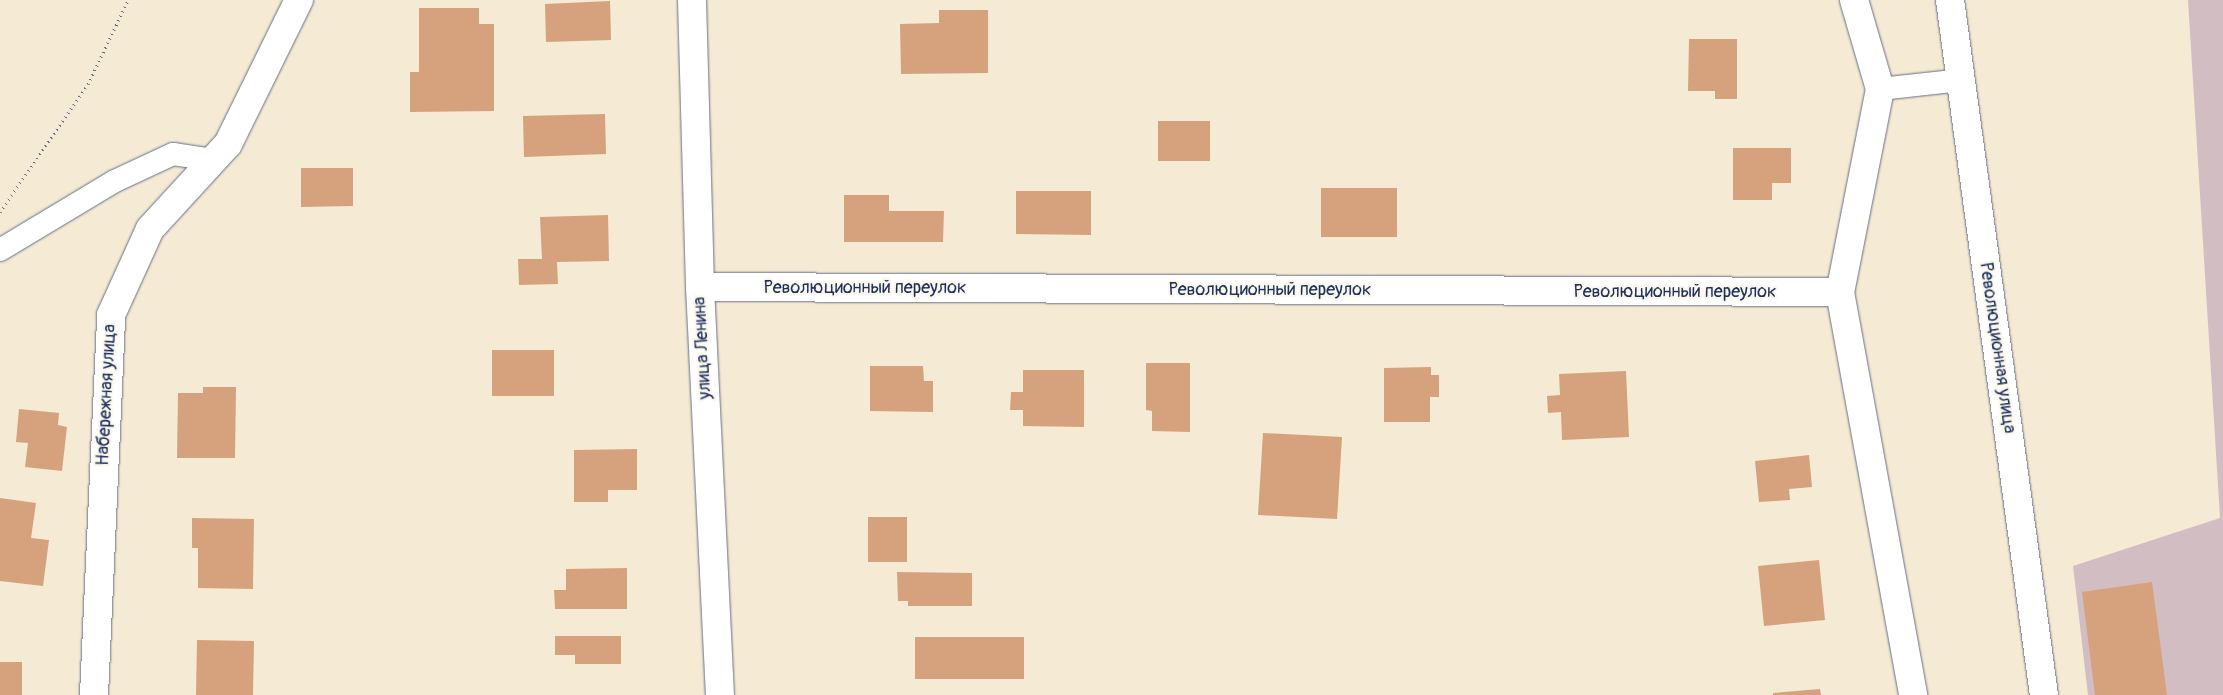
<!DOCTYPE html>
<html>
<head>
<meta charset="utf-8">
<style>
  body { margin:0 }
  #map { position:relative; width:2223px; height:695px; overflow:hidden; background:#f5ead3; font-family:Pangolin,sans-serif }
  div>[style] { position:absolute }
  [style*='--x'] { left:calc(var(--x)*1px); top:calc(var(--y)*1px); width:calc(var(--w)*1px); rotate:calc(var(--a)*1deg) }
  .industrial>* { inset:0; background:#d2bec2 }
  .building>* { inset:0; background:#d5a27d }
  .path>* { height:3px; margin-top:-1.5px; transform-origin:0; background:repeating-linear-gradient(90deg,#677087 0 1px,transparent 0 5px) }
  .roads { filter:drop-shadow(0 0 1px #677087) drop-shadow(0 0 1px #677087) }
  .lane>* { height:22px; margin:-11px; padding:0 11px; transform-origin:11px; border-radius:11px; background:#fff }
  .street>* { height:28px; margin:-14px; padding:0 14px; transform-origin:14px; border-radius:14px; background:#fff }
  .secondary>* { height:28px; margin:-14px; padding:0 14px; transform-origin:14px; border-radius:14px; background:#fff }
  span { translate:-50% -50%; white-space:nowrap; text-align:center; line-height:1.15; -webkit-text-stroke:4.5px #fbf7ec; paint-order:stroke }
  .street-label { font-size:18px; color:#1b2f5e }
</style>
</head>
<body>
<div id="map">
  <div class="industrial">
    <div style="clip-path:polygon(2188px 0,2223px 0,2223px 695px,2088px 695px,2073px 566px,2220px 518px)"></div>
  </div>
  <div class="building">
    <div style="clip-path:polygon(610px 1px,611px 40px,546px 42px,545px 4px)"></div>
    <div style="clip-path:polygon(419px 8px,479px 8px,479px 24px,494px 24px,494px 111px,410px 112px,410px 72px,419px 72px)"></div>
    <div style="clip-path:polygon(939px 10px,988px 10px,988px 73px,901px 74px,900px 24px,939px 23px)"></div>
    <div style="clip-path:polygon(1689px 39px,1737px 39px,1737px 99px,1715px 99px,1715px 91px,1688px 91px)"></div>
    <div style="clip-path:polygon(605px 114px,606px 154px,524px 157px,523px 116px)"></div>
    <div style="clip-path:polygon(1158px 121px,1210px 121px,1210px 161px,1158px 161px)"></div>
    <div style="clip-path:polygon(1733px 148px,1791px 148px,1791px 183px,1772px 183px,1772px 200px,1733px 200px)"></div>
    <div style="clip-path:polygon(301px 168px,353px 168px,353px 206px,301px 207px)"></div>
    <div style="clip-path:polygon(1321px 188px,1397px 188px,1397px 237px,1321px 237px)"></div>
    <div style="clip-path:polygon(1016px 191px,1091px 191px,1091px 235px,1016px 234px)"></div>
    <div style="clip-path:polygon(844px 195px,889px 195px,889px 211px,944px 211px,943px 242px,844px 242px)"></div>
    <div style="clip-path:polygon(608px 215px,609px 261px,557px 262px,558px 284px,519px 285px,518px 259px,542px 259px,540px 217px)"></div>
    <div style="clip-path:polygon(492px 350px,554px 350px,554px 396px,492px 396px)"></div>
    <div style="clip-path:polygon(1146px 363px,1190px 363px,1190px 432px,1152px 431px,1152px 411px,1146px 410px)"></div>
    <div style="clip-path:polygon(870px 366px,923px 366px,924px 381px,933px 381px,933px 412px,870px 411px)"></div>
    <div style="clip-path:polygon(1431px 367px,1431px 375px,1439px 375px,1439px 397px,1430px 397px,1430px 422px,1384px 422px,1384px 368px)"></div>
    <div style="clip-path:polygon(1023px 370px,1084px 370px,1084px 427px,1023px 426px,1023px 410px,1010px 410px,1011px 392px,1023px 392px)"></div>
    <div style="clip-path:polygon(1626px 371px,1629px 437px,1562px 440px,1561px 412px,1548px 413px,1547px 396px,1560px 395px,1559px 374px)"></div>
    <div style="clip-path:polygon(203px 387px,236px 387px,235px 458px,177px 458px,178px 393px,203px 393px)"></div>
    <div style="clip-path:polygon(19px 409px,59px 413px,58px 425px,67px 427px,62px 471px,25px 467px,28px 443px,16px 442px)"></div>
    <div style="clip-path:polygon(1263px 433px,1342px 437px,1337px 519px,1258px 515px)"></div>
    <div style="clip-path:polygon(637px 449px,637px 490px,608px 490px,608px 502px,574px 502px,574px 450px)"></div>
    <div style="clip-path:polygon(1809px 455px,1812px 487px,1789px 489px,1790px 500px,1759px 502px,1755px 461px)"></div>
    <div style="clip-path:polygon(0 498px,36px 503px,31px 538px,49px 540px,43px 586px,0 581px)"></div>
    <div style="clip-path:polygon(868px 517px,907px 517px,907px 562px,868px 562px)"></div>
    <div style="clip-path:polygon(192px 518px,254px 519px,253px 589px,198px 588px,198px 548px,192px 548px)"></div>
    <div style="clip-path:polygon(1819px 560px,1825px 620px,1764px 626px,1758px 566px)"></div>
    <div style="clip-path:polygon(627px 568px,627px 609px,555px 609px,554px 590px,566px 590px,566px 569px)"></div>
    <div style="clip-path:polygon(897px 572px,972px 573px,972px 606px,908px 606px,908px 601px,898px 601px)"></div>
    <div style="clip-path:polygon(2152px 582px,2167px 695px,2095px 695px,2082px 592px)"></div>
    <div style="clip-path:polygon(555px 636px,621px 636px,621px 664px,575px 664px,575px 655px,555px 655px)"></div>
    <div style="clip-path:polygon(915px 637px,1024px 637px,1024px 679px,915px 679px)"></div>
    <div style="clip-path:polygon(197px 640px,254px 641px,253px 695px,196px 695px)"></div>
    <div style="clip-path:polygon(0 662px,22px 662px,22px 695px,0 695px)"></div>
    <div style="clip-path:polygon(1820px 689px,1821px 695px,1773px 695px,1773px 693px)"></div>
  </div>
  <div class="path">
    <div style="--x:0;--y:212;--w:155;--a:-55.5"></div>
    <div style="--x:88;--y:84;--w:93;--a:-64.5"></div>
  </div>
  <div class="roads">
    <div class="lane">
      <div style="--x:1880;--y:89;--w:81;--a:-6.3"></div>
      <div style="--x:0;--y:250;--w:134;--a:-31"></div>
      <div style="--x:115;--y:181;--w:64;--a:-25"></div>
      <div style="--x:173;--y:154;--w:40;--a:8.5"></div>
    </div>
    <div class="street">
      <div style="--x:692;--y:0;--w:287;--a:88.4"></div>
      <div style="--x:700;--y:287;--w:408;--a:87.2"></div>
      <div style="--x:1854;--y:0;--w:93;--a:73.7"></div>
      <div style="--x:1880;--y:89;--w:207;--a:101.1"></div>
      <div style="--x:1840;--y:292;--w:410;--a:79.7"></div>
      <div style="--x:700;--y:287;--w:1140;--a:0.25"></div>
      <div style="--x:94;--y:695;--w:380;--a:-87.4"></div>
      <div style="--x:111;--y:315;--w:94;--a:-65.6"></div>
      <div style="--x:150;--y:229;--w:115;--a:-47.5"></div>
      <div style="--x:228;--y:144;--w:161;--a:-63.8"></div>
    </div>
    <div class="secondary">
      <div style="--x:1950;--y:0;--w:701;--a:82.3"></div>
    </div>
  </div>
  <div class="street-label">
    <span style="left:865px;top:288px">Революционный переулок</span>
    <span style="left:1270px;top:290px">Революционный переулок</span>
    <span style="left:1675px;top:292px">Революционный переулок</span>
    <span style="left:703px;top:348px;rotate:-93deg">улица Ленина</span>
    <span style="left:1997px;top:348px;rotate:82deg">Революционная улица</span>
    <span style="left:107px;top:395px;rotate:-87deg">Набережная улица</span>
  </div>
</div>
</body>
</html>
